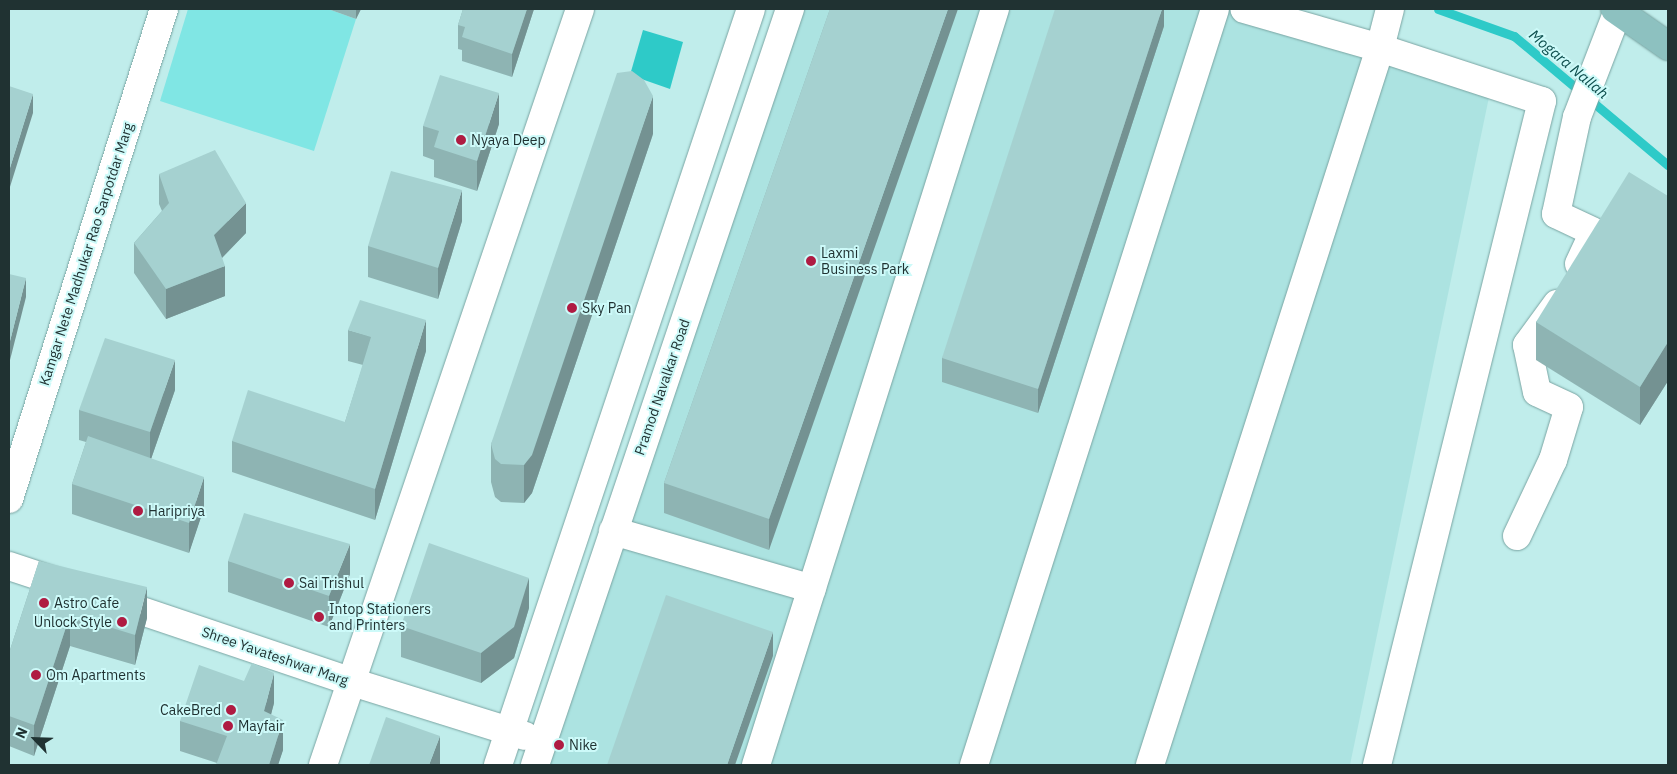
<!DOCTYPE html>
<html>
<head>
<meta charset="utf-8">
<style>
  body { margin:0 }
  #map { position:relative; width:1677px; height:774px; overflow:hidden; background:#c0edeb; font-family:"IBM Plex Sans",sans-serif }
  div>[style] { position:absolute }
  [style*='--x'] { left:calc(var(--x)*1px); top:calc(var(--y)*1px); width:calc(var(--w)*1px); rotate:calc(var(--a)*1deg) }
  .built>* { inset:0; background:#ace3e1 }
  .green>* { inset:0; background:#80e6e4 }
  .water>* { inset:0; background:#2ecac8 }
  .stream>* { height:9px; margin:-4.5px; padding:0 4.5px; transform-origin:4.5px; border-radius:4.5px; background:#2ecac8 }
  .roads { filter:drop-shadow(0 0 1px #79a4a2) drop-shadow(0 0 1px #79a4a2) }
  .minor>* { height:28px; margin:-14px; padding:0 14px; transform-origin:14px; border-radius:14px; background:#fff }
  .major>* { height:28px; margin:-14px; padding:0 14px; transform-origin:14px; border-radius:14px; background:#8dc1c0 }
  .wall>* { inset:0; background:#8eb4b3 }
  .shaded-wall>* { inset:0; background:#749292 }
  .building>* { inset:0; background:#a5d1d0 }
  .dots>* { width:14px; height:14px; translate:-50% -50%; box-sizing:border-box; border:2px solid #cdfaf9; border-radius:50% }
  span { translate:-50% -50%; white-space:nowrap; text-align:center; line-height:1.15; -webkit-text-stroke:4px #cdfaf9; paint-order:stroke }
  .poi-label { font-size:14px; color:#203232 }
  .left { translate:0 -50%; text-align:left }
  .right { translate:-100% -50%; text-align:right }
  .street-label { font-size:14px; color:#203232 }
  .water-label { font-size:15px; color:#0d4e4d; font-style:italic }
  .frame { position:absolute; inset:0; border:10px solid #203232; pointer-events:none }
  .north { position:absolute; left:10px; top:714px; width:50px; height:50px; -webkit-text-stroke:4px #cdfaf9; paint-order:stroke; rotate:294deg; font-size:14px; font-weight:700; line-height:20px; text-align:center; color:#203232 }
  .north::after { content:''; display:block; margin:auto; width:18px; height:22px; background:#203232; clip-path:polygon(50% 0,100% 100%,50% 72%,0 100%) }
</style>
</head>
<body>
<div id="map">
  <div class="built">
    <div style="clip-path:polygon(792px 9px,1289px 9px,1493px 78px,1350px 765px,547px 765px)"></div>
  </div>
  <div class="green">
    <div style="clip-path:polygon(188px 9px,328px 9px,356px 19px,314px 151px,160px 101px)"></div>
  </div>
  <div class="water">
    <div style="clip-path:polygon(643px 30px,683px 42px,670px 89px,630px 75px)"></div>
  </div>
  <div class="stream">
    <div style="--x:1438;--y:9;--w:81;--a:19.6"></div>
    <div style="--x:1514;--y:36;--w:201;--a:40"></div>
  </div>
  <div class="roads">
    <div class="minor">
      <div style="--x:1579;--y:264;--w:35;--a:-65"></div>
      <div style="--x:1594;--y:232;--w:42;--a:-154.7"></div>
      <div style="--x:1556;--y:214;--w:99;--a:-77.8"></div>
      <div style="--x:1577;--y:117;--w:114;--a:-68.9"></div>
      <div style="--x:9;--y:499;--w:514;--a:-72.45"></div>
      <div style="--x:613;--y:531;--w:207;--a:16.2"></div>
      <div style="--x:1517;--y:536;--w:84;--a:-64.7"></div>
      <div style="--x:1553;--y:460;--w:55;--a:-73.2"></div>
      <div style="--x:1569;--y:407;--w:35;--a:-155"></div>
      <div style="--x:1537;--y:392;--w:48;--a:-102"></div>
      <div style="--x:1527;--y:345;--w:51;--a:-53.8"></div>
      <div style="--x:9;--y:566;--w:63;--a:18.4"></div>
      <div style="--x:112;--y:601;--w:253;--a:18.6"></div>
      <div style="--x:352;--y:682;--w:181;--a:17.3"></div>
      <div style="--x:323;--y:765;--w:798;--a:-71.22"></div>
      <div style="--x:498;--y:765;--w:797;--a:-71.5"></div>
      <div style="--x:535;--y:765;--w:798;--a:-71.36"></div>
      <div style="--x:756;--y:765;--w:793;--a:-72.46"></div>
      <div style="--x:974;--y:765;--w:793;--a:-72.32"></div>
      <div style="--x:1150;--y:765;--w:753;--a:-72.21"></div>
      <div style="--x:1380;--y:48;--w:141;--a:-164"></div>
      <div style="--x:1377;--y:765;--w:684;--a:-76.04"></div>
      <div style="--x:1542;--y:101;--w:170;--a:-161.9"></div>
      <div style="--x:1380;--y:48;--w:40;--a:-75.6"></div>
    </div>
    <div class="major">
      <div style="--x:1615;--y:9;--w:65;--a:34.9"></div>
    </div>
  </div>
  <div class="wall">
    <div style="clip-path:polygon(328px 9px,361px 9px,356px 19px)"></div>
    <div style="clip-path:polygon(463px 9px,534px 9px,512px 77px,462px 61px,462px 50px,458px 49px,458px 25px)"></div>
    <div style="clip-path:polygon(830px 9px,769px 550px,664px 513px,664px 483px)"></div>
    <div style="clip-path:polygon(1164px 9px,1164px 26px,1038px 413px,942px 382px,942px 358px)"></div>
    <div style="clip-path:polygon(499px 124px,477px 191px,434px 177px,434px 160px,423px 156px,423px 126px)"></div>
    <div style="clip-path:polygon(653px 134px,532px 493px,524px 503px,501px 502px,495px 497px,491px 482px,491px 444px)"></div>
    <div style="clip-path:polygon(159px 174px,246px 233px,222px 258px,225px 296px,166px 319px,134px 273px,134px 243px,162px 211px,159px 204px)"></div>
    <div style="clip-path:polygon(1668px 196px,1668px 381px,1640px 425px,1536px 360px,1536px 322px)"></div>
    <div style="clip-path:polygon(462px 221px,438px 299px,368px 277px,368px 246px)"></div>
    <div style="clip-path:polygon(348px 330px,426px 351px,375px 520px,232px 472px,232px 441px,345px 422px,363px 365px,348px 361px)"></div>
    <div style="clip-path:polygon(175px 390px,151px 459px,204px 508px,189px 553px,72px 514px,72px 484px,86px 442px,79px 440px,79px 410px)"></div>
    <div style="clip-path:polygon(39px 561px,147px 618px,135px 665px,70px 646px,34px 756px,9px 746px,9px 653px)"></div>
    <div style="clip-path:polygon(228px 561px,350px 574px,329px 627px,228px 592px)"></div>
    <div style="clip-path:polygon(529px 608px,514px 658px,481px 683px,401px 657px,401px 626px)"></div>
    <div style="clip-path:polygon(274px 703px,271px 714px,283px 750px,278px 765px,216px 765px,217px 763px,180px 751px,180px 721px)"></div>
  </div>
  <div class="shaded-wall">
    <div style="clip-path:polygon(356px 9px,361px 9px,356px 19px)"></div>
    <div style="clip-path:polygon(527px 9px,534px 9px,512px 77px,512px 54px)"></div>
    <div style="clip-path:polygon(948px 9px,958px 9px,769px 550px,769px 519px)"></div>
    <div style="clip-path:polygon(1162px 9px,1164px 9px,1164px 26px,1038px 413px,1038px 389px)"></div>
    <div style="clip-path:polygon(499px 93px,499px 124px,477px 191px,477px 161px)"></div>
    <div style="clip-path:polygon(33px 94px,33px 113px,9px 190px,9px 171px)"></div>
    <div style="clip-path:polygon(653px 96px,653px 134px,532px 493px,524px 503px,524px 465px)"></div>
    <div style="clip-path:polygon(462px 190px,462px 221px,438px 299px,438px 268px)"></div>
    <div style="clip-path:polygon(246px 203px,246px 233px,214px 266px,214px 235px)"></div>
    <div style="clip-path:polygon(225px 266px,225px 296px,166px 319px,166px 289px)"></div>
    <div style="clip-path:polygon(26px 278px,26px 297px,9px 364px,9px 345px)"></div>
    <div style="clip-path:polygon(426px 320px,426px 351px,375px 520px,375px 489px)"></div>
    <div style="clip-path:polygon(1668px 342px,1668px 381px,1640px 425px,1640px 387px)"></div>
    <div style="clip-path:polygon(175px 360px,175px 390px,150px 462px,150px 432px)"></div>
    <div style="clip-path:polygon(204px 477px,204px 508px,189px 553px,189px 523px)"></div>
    <div style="clip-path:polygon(350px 544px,350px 574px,329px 627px,329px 596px)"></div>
    <div style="clip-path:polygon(529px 578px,529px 608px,514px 658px,481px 683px,481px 653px)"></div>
    <div style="clip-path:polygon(147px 587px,147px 618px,135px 665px,135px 635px)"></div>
    <div style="clip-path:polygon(70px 615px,70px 646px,34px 756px,34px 725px)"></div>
    <div style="clip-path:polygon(773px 632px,773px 656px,735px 765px,727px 765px)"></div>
    <div style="clip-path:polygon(274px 673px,274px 703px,264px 742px,264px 711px)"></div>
    <div style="clip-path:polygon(283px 720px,283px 750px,278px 765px,269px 765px)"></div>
    <div style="clip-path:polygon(440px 736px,440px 765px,429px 765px)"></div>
  </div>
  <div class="building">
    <div style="clip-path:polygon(463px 9px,527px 9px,512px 54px,462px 37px,465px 27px,458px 25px)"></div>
    <div style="clip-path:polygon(830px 9px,948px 9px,769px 519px,664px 483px)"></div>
    <div style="clip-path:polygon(1055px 9px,1162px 9px,1038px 389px,942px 358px)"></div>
    <div style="clip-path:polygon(632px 71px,644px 80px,653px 96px,532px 455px,524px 465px,501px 464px,495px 459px,491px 444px,617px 73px)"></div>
    <div style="clip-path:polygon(440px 75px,499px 93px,477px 161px,434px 147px,439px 131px,423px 126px)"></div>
    <div style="clip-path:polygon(9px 86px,33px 94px,9px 171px)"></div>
    <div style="clip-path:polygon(215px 150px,246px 203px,214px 235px,225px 266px,166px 289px,134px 243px,169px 203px,159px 174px)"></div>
    <div style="clip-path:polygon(391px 171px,462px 190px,438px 268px,368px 246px)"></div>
    <div style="clip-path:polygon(1629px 172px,1668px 196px,1668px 342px,1640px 387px,1536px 322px)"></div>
    <div style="clip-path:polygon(9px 274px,26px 278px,9px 345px)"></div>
    <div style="clip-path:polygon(360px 300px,426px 320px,375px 489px,232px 441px,248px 390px,345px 422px,371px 337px,348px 330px)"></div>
    <div style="clip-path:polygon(105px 338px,175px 360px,150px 432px,79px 410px)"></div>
    <div style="clip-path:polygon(88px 436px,204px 477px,189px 523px,72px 484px)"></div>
    <div style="clip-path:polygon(244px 513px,350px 544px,329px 596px,228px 561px)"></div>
    <div style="clip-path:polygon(429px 543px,529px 578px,514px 627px,481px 653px,401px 626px)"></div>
    <div style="clip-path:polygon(39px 561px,147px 587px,135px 635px,70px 615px,34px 725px,9px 716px,9px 653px)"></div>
    <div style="clip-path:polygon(666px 595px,773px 632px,727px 765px,607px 765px)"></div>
    <div style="clip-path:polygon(252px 663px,274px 673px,264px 711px,283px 720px,269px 765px,216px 765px,227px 736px,180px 721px,199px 665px,244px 681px)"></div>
    <div style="clip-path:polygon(386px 717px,440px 736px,429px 765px,369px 765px)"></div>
  </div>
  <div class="dots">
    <div style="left:461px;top:140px;background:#af1b42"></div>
    <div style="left:811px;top:261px;background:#af1b42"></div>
    <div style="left:572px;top:308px;background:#af1b42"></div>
    <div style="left:138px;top:511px;background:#af1b42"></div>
    <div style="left:289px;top:583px;background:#af1b42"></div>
    <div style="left:44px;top:603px;background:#af1b42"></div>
    <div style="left:319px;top:617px;background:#af1b42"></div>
    <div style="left:122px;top:622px;background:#af1b42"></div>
    <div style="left:36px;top:675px;background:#af1b42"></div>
    <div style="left:231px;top:710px;background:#af1b42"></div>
    <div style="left:228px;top:726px;background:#af1b42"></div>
    <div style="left:559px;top:745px;background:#af1b42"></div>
  </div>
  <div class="poi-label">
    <span class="left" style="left:471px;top:140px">Nyaya Deep</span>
    <span class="left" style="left:821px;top:261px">Laxmi<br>Business Park</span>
    <span class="left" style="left:582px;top:308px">Sky Pan</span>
    <span class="left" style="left:148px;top:511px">Haripriya</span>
    <span class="left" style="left:299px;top:583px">Sai Trishul</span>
    <span class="left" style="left:54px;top:603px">Astro Cafe</span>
    <span class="left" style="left:329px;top:617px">Intop Stationers<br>and Printers</span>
    <span class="right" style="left:112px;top:622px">Unlock Style</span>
    <span class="left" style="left:46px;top:675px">Om Apartments</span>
    <span class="right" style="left:221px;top:710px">CakeBred</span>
    <span class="left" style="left:238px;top:726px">Mayfair</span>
    <span class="left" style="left:569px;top:745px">Nike</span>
  </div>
  <div class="street-label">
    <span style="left:86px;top:254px;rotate:-72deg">Kamgar Nete Madhukar Rao Sarpotdar Marg</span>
    <span style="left:662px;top:387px;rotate:-71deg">Pramod Navalkar Road</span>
    <span style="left:275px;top:656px;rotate:19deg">Shree Yavateshwar Marg</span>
  </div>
  <div class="water-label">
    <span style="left:1569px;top:64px;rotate:40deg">Mogara Nallah</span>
  </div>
  <div class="frame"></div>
  <div class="north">N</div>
</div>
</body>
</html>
